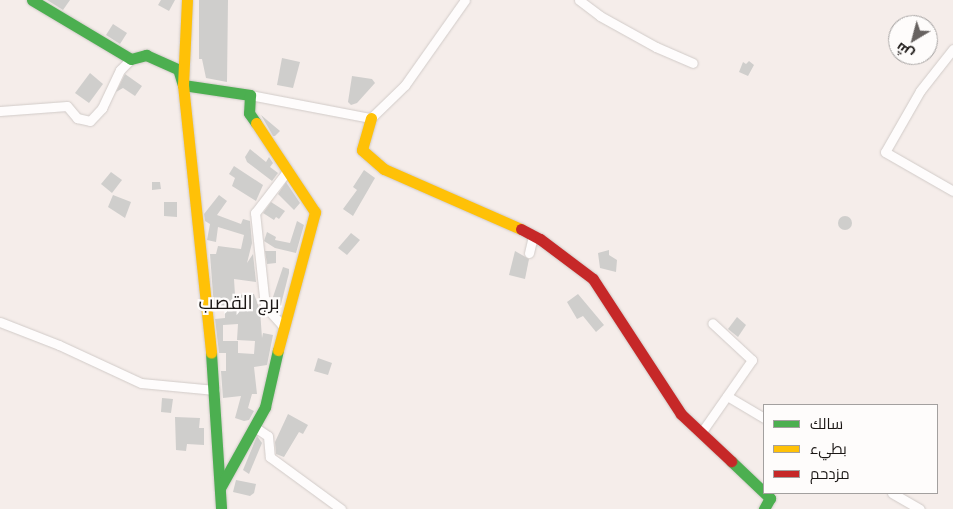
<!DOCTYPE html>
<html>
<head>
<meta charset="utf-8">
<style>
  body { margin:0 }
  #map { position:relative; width:953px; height:509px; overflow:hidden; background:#f5edea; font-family:"DM Sans",Cairo,sans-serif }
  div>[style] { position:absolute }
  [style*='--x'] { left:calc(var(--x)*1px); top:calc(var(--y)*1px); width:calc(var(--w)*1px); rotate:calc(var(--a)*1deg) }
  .building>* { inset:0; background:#cfcecc }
  .round { border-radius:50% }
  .roads { filter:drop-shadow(0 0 1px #d1cbc8) drop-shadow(0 0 1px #d1cbc8) }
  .street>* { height:9px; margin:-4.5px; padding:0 4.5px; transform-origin:4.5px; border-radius:4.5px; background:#fefcfc }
  .fast>* { height:11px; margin:-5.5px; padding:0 5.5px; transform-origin:5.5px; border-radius:5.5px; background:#4caf50 }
  .slow>* { height:11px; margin:-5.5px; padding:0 5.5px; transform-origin:5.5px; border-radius:5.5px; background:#ffc107 }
  .jam>* { height:11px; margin:-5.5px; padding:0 5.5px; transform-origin:5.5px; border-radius:5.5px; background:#c62828 }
  span { translate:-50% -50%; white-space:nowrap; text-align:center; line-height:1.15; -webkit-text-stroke:4.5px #fefcfb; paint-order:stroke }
  .quarter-label { font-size:19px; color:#1b1715 }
  .legend { position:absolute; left:763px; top:404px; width:175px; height:90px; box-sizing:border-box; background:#fefcfb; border:1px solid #a3a09f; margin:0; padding:6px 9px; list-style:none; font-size:15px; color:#1b1715 }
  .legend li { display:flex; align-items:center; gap:10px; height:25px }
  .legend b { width:25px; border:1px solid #a3a09f }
  .north { position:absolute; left:888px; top:15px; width:50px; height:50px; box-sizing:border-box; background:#fefcfb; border:1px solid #a3a09f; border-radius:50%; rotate:217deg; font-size:14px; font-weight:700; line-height:20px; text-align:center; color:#1b1715 }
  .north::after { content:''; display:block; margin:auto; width:18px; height:22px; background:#676260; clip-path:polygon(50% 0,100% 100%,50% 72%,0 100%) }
</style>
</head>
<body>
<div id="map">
  <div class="building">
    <div style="clip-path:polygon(47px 0,70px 0,63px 10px)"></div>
    <div style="clip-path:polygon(161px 0,175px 0,169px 11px,158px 5px)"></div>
    <div style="clip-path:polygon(199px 0,228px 0,227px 82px,206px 78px,202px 59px,199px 59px)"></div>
    <div style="clip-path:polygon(113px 24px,127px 33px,120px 44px,106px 35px)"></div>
    <div style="clip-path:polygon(282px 58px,300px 62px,293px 88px,277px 85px)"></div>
    <div style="clip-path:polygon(749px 61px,754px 65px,748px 76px,739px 72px,743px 62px,746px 64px)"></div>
    <div style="clip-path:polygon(90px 73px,103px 84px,89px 103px,75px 93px)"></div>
    <div style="clip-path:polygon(125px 74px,142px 86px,135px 96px,123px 88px,116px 92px)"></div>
    <div style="clip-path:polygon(352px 76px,372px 79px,375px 83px,357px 103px,351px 105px,348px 102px)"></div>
    <div style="clip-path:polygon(261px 115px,280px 131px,275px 136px,273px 136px)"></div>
    <div style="clip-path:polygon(250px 149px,266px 162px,269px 157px,273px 163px,270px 167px,278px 173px,272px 181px,247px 162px,245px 157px)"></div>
    <div style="clip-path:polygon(234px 166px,263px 185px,256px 201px,232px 186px,235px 178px,229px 174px)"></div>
    <div style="clip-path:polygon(364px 170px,375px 178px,353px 216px,343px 209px,357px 190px,353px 187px)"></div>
    <div style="clip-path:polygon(111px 172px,122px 180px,112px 193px,101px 184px)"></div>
    <div style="clip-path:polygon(152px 182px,160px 182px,161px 189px,152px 190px)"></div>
    <div style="clip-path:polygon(286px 182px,300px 203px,294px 210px,278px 194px)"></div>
    <div style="clip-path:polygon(113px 195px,131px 202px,125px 218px,108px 207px)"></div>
    <div style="clip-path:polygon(evenodd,219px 195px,227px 201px,217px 215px,241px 224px,243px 219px,250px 221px,252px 243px,247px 263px,253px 254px,256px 282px,234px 279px,235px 295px,254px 294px,260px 310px,262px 338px,263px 333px,273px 335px,267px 365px,254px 367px,257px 394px,252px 394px,248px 408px,254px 411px,249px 420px,244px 421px,235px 418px,241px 396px,223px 398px,221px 371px,226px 371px,226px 353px,219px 353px,215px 319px,225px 318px,225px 307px,214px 308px,210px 254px,216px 254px,218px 246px,241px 249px,244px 235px,218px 227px,216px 242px,207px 240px,210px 224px,205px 221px,204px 214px,219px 195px,238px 324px,237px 340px,255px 341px,254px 354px,238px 353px,238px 341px,223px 341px,223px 325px,238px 324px)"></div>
    <div style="clip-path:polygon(164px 202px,177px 202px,177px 217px,164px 216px)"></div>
    <div style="clip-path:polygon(271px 202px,285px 211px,279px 219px,276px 217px,274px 220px,263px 213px)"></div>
    <div class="round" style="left:838px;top:216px;width:14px;height:14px"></div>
    <div style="clip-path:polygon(297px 221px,304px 225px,296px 253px,275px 248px,264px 241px,267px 232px,276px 237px,275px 240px,290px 243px)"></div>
    <div style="clip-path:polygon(351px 233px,360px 240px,347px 255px,338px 248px)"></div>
    <div style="clip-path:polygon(609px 250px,609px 255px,617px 260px,616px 272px,600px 268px,598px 253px)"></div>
    <div style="clip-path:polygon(265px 251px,276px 251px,276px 263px,267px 264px)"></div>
    <div style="clip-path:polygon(515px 251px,529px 259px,525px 279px,509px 275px)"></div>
    <div style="clip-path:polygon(283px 267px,289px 269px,289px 273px,279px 312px,271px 303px)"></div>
    <div style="clip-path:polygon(578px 294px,604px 325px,596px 332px,583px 316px,577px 319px,567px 302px)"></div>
    <div style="clip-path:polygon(737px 317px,746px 325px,738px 337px,728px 329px)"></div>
    <div style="clip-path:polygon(318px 358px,332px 363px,328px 375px,314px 371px)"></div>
    <div style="clip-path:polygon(162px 398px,173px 399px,171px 413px,161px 412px)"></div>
    <div style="clip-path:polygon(288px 414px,308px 425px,303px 434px,299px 432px,284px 457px,276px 454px,275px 442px)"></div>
    <div style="clip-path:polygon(175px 417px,200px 418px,199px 428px,204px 428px,204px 445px,187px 444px,186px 451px,176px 450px)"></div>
    <div style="clip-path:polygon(257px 436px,262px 443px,249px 474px,243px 470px)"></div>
    <div style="clip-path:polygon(236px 480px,256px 484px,254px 493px,250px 496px,233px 492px)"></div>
  </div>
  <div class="roads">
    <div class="street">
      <div style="--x:579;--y:0;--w:26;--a:37"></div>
      <div style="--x:600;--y:16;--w:64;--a:29"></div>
      <div style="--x:656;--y:47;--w:40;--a:23.4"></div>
      <div style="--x:953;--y:49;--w:53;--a:128.2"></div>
      <div style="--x:920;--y:91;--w:70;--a:119.8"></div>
      <div style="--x:885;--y:152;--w:78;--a:29.8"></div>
      <div style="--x:250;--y:95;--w:123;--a:10.8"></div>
      <div style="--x:371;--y:118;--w:47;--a:-44.1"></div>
      <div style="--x:405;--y:85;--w:104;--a:-54.8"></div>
      <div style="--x:0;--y:111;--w:67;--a:-4.3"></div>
      <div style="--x:67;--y:106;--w:16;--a:50"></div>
      <div style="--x:77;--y:118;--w:13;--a:13"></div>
      <div style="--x:90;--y:121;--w:18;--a:-47"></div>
      <div style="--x:102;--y:108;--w:42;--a:-64.7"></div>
      <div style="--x:120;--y:70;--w:16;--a:-45"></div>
      <div style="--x:529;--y:253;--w:18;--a:-77"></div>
      <div style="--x:0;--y:322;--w:63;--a:21.3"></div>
      <div style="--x:59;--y:345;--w:90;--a:24.9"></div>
      <div style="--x:141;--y:383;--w:74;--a:5.4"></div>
      <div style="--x:283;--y:326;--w:27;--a:-132"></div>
      <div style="--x:265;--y:306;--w:94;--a:-96.1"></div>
      <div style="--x:255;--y:213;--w:54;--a:-52.5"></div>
      <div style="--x:727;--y:396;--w:43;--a:30.7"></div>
      <div style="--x:256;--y:428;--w:14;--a:34"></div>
      <div style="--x:268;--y:436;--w:21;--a:85"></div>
      <div style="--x:270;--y:457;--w:88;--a:36.2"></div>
      <div style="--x:701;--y:433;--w:89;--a:-55.1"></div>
      <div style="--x:752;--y:360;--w:54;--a:-137.2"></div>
      <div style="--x:892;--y:493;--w:32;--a:30"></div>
    </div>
    <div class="fast">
      <div style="--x:32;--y:0;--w:115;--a:30.8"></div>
      <div style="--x:131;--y:59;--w:16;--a:-15"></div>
      <div style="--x:146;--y:55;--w:35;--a:24"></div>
      <div style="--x:178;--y:69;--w:17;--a:73"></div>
      <div style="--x:183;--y:85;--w:68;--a:8.5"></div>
      <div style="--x:250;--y:95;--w:18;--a:93"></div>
      <div style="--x:249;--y:113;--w:12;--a:55"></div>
      <div style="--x:211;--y:353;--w:156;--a:86.3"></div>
      <div style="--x:731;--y:461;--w:54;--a:43.5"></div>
      <div style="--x:770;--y:498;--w:13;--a:119"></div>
      <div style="--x:220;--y:488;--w:93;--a:-60.9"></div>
      <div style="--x:265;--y:407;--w:58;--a:-77.2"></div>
    </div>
    <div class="slow">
      <div style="--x:187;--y:0;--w:85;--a:92.7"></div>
      <div style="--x:183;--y:85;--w:269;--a:84"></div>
      <div style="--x:371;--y:118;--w:33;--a:106"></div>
      <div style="--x:362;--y:150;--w:29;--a:41"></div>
      <div style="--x:384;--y:169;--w:150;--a:23.7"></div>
      <div style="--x:256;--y:123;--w:107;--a:56.5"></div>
      <div style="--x:315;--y:212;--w:143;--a:105"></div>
    </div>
    <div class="jam">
      <div style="--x:521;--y:229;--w:21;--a:28"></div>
      <div style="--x:540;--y:239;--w:66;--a:37"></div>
      <div style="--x:593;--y:279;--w:161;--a:56.9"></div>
      <div style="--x:681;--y:414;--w:69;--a:43.2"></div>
    </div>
  </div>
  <div class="quarter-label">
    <span style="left:239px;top:303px">برج القصب</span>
  </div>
  <ul class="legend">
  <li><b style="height:6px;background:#4caf50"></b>سالك</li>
  <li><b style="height:6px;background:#ffc107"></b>بطيء</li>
  <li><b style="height:6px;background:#c62828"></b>مزدحم</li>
  </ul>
  <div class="north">ش</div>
</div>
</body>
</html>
